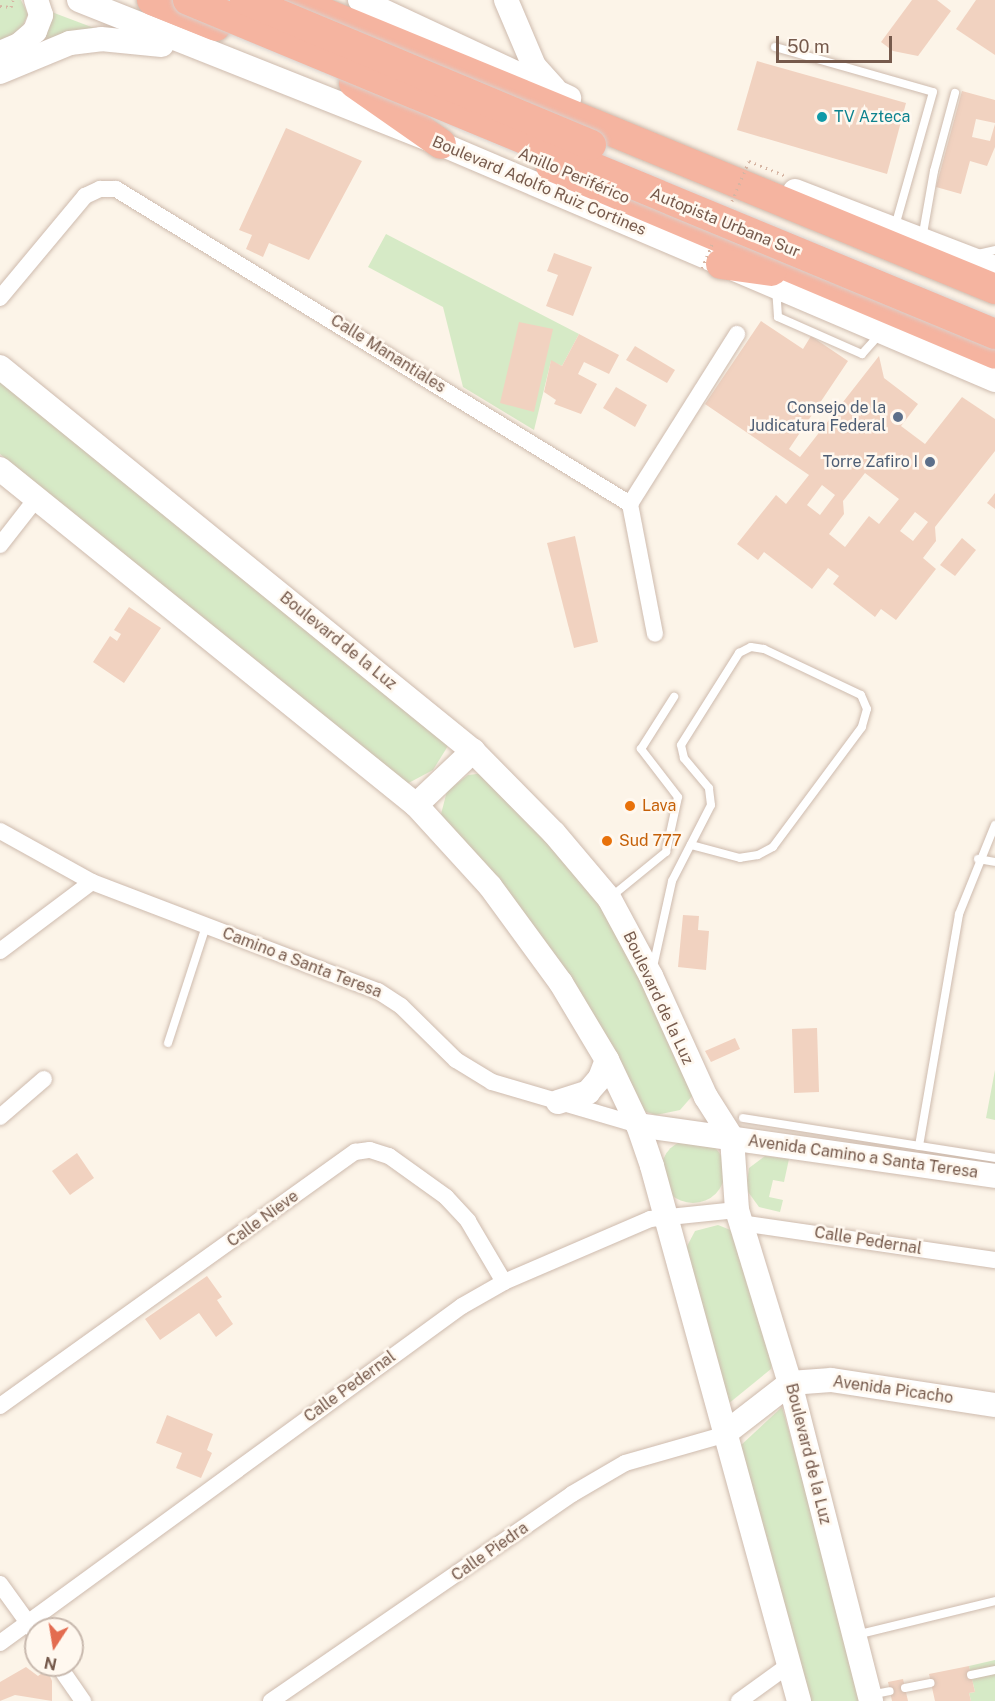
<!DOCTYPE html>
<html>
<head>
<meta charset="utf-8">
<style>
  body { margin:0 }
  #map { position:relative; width:995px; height:1701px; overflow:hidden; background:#fcf4e8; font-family:"Public Sans",sans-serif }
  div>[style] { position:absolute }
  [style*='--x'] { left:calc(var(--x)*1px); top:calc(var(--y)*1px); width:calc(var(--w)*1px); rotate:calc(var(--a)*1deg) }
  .green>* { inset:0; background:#d6eac6 }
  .round { border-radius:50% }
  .building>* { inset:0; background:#f1d2c0 }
  .path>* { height:3px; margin-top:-1.5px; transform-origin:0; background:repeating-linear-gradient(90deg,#d6b5a3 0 1.5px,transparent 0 6px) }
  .roads { filter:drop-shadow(0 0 2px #cebbae) drop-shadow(0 0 2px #cebbae) }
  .lane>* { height:8px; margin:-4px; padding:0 4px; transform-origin:4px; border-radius:4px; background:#fff }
  .street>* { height:16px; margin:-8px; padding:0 8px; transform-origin:8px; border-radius:8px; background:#fff }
  .secondary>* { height:24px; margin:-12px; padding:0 12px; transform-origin:12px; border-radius:12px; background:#fff }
  .highway>* { height:30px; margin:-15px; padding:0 15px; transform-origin:15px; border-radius:15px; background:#f5b4a0 }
  .path-bridge>* { height:3px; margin-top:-1.5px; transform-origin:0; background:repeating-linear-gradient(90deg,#d6b5a3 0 1.5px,transparent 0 6px) }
  .bridges { filter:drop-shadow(0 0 2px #d9d1cd) drop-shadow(0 0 2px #d9d1cd) }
  .highway-bridge>* { height:30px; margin:-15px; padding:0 15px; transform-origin:15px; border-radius:15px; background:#f5b4a0 }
  .dots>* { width:16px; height:16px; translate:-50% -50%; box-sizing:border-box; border:3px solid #fff8ef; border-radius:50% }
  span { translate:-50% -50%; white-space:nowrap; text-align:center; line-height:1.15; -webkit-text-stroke:5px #fff8ef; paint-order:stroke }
  .culture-label { font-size:16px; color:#0d838f }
  .left { translate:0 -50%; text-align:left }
  .street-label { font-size:16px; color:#765a4c }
  .service-label { font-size:16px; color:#4e5e75 }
  .right { translate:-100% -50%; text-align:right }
  .food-label { font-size:16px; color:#c56008 }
  .north { position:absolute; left:24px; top:1617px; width:60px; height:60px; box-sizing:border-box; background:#fff8ef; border:2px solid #c8b9ae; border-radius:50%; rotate:192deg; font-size:16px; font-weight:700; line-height:24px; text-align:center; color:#765a4c }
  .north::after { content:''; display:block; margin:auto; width:21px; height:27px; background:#e36c50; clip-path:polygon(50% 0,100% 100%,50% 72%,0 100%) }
  .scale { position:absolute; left:776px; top:36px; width:116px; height:27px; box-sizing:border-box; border:3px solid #765a4c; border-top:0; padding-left:8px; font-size:18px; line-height:21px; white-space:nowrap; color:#765a4c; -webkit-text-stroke:4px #fff8ef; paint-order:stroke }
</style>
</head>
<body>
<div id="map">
  <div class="green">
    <div style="clip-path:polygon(0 0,21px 0,28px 14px,21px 30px,0 42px)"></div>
    <div style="clip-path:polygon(49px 11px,94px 28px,38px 42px)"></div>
    <div style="clip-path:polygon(386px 234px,579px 334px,562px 366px,551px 361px,534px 430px,463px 387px,443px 307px,368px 267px)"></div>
    <div style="clip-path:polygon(0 376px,451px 741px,433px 770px,401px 787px,0 454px)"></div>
    <div style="clip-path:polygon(485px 773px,585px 883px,618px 934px,694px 1094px,680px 1110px,656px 1115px,640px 1110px,440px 818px,447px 791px,468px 775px)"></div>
    <div style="clip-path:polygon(995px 1070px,995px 1120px,986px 1118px)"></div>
    <div class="round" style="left:661px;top:1139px;width:64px;height:64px"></div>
    <div style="clip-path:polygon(765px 1156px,789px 1159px,784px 1182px,773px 1180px,769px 1197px,783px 1200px,780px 1212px,759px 1207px,746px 1189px,749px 1168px)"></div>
    <div style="clip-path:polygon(718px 1225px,733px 1231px,775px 1344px,771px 1369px,728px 1404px,684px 1252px,695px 1231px)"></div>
    <div style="clip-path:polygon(782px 1407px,866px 1701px,809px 1701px,740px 1446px)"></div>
    <div style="clip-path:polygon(995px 1660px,995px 1701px,971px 1701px,969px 1693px,975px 1692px,969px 1666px)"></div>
  </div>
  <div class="building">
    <div style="clip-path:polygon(912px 0,937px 0,951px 11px,918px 56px,893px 51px,881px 42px)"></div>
    <div style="clip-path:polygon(976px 0,995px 0,995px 55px,956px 29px)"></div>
    <div style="clip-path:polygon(757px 61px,906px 103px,887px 174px,737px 130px)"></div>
    <div style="clip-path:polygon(962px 91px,995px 100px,995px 123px,976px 119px,972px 137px,990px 141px,995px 124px,995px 147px,987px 166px,970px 161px,961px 194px,936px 187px)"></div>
    <div style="clip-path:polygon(286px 128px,362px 161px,309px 260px,269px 243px,263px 257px,246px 249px,252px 235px,239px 230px)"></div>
    <div style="clip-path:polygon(554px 253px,592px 267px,573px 316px,546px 306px,558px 275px,547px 271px)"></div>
    <div style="clip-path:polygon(evenodd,761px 321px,803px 349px,811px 336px,848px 361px,789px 449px,800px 457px,879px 356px,884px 378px,918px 404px,901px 426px,925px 444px,962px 397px,995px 419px,995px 451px,935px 527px,936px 541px,923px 558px,936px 569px,896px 620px,881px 609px,875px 617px,833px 584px,839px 576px,828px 568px,812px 589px,764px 552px,758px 560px,737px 544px,776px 495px,786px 504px,809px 475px,705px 404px,761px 321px,865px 473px,899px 499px,879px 524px,869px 516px,845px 547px,829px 534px,844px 514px,843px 501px,865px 473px,761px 321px,822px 485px,835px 495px,820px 515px,807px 505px,822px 485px,761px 321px,915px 512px,928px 522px,913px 541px,900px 531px,915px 512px)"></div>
    <div style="clip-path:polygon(519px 322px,553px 329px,534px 412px,500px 403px)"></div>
    <div style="clip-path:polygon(579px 334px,619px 355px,609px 374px,584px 362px,578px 374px,597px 384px,581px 414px,554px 404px,556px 400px,544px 392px,551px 360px,562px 366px)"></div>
    <div style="clip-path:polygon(635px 346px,675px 370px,667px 383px,626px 360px)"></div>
    <div style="clip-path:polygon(616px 387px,647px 405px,635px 427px,603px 408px)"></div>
    <div style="clip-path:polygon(995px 493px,995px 509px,987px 503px)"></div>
    <div style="clip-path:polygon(575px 536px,598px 642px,574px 648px,547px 543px)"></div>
    <div style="clip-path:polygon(962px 538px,976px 550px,955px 576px,940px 565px)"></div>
    <div style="clip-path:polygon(129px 607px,161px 628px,124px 683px,93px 662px,110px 636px,117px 641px,121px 634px,114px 630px)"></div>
    <div style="clip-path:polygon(683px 915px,699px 916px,698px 930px,709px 931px,706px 970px,678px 967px)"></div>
    <div style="clip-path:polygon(817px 1028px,819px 1092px,794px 1093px,792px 1029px)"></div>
    <div style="clip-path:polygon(735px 1038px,740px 1049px,711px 1062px,705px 1051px)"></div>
    <div style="clip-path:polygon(77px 1153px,94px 1178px,70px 1195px,52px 1171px)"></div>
    <div style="clip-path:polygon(207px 1276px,222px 1297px,217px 1300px,233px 1324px,216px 1337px,199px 1313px,160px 1340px,145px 1319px)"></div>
    <div style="clip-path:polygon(167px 1415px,213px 1434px,207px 1450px,212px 1453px,201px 1478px,176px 1468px,182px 1453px,156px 1443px)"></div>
    <div style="clip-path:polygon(969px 1666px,975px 1692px,969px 1693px,971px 1701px,935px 1701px,929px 1674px)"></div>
    <div style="clip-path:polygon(26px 1667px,38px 1676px,47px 1669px,52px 1681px,52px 1701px,15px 1695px,0 1701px,0 1682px)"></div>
    <div style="clip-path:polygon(903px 1679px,908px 1701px,892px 1701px,888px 1682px)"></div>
  </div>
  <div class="path">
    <div style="--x:0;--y:6;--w:11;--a:5"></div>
    <div style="--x:11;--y:7;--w:7;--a:-74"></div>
    <div style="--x:749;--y:161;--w:38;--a:22"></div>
  </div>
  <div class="roads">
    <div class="lane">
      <div style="--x:775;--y:47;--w:164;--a:15.9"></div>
      <div style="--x:933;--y:92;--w:139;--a:105.8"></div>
      <div style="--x:922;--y:239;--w:69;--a:-80"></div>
      <div style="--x:934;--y:171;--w:81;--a:-74.9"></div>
      <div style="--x:978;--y:254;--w:17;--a:-13"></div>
      <div style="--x:776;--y:288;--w:29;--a:86"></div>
      <div style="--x:778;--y:317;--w:92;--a:23.8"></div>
      <div style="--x:862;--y:354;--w:28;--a:-48"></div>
      <div style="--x:978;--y:859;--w:17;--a:10"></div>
      <div style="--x:612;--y:896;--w:70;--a:-39.2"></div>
      <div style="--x:666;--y:852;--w:56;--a:-77.7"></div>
      <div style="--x:678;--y:797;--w:61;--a:-127.6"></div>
      <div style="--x:641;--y:749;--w:62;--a:-57.6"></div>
      <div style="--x:653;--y:967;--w:88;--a:-77.5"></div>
      <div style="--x:672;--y:881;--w:85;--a:-62.8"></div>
      <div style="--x:711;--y:805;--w:17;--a:-97"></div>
      <div style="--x:709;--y:788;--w:39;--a:-130"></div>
      <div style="--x:684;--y:758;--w:13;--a:-103"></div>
      <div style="--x:681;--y:745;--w:109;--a:-57.8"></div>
      <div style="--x:739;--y:653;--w:13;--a:-27"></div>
      <div style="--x:751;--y:647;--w:13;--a:9"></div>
      <div style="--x:764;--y:649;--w:107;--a:25.4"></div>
      <div style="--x:861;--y:695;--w:15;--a:67"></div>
      <div style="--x:867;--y:709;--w:19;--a:106"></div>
      <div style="--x:862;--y:727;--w:149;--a:126.6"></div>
      <div style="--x:773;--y:847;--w:17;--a:152"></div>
      <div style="--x:758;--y:855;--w:18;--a:171"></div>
      <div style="--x:740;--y:858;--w:51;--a:-165.1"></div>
      <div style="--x:168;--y:1043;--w:123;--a:-72"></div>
      <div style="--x:743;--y:1118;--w:255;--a:9"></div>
      <div style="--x:919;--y:1146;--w:235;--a:-80.2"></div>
      <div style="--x:959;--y:914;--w:96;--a:-68"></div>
      <div style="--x:856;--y:1635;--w:143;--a:-13.7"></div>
      <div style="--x:971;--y:1675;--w:25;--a:-12"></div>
      <div style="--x:905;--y:1688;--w:26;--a:-11"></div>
      <div style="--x:870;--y:1695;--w:20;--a:-11"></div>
    </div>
    <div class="street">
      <div style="--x:0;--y:298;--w:133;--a:-50.2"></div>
      <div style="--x:85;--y:196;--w:17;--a:-25"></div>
      <div style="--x:100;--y:189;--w:16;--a:0"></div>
      <div style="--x:116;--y:189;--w:603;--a:31.5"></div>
      <div style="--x:630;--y:504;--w:201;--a:-57.8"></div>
      <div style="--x:630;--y:504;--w:132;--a:79.1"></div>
      <div style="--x:0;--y:545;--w:58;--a:-52"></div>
      <div style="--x:0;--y:831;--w:105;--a:29"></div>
      <div style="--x:92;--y:882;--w:306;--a:20.9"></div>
      <div style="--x:378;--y:991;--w:27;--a:33"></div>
      <div style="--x:401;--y:1006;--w:77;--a:44.5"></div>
      <div style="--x:456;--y:1060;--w:42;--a:31.4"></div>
      <div style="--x:492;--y:1082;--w:152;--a:16.4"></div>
      <div style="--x:0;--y:951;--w:115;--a:-36.9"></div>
      <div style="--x:0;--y:1117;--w:58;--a:-40.8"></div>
      <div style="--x:741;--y:1223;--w:257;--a:8.3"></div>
      <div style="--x:0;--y:1406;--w:437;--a:-35.6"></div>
      <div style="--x:355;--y:1152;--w:15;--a:-8"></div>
      <div style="--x:370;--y:1150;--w:20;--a:18"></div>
      <div style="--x:389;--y:1156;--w:70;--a:35.7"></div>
      <div style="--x:446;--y:1197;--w:33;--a:47"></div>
      <div style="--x:468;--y:1221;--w:71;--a:59.5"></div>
      <div style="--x:0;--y:1584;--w:62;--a:54.2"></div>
      <div style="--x:0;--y:1643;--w:572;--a:-36.11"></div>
      <div style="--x:462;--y:1306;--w:48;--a:-29.7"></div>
      <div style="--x:504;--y:1282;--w:159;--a:-23.3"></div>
      <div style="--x:650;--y:1219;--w:87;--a:-5.9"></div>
      <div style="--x:58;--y:1665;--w:44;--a:55.2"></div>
      <div style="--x:271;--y:1701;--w:365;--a:-34.5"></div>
      <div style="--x:572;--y:1494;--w:61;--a:-30.3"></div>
      <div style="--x:625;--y:1463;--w:102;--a:-15.9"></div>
      <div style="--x:739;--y:1701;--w:62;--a:-35.8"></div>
    </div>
    <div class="secondary">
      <div style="--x:79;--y:0;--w:390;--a:21.7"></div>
      <div style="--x:441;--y:144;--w:602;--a:23.07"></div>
      <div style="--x:360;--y:0;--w:231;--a:25.1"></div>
      <div style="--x:506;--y:0;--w:72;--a:67"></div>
      <div style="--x:534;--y:66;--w:30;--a:48"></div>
      <div style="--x:0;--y:53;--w:21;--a:-23"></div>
      <div style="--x:19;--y:45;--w:21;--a:-41"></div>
      <div style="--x:35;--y:31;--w:17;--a:-69"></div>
      <div style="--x:41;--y:15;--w:16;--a:-108"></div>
      <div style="--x:0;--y:72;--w:76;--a:-22.5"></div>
      <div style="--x:70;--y:43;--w:31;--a:-7"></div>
      <div style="--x:101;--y:39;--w:61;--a:5.6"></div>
      <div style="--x:795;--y:191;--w:214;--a:21.1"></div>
      <div style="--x:0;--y:367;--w:609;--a:39.07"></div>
      <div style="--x:473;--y:751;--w:115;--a:45.4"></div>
      <div style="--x:554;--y:833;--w:85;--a:49.8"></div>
      <div style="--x:609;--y:898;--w:89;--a:61.7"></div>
      <div style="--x:651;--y:976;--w:133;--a:65.6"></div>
      <div style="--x:706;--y:1097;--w:49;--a:57.6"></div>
      <div style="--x:732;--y:1138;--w:72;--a:86"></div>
      <div style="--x:737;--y:1210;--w:181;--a:73"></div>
      <div style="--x:790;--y:1383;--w:328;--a:75.7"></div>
      <div style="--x:0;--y:469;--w:535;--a:38.93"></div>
      <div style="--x:416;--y:805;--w:110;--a:47.6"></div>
      <div style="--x:490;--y:886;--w:120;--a:53.8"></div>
      <div style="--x:561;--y:983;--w:90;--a:59.1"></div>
      <div style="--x:607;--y:1060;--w:72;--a:64.5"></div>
      <div style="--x:638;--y:1125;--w:43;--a:71.1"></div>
      <div style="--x:652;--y:1166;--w:555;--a:74.64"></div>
      <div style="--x:416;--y:805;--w:79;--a:-43.5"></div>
      <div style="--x:558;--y:1102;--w:32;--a:-18"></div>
      <div style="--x:588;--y:1092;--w:18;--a:-49"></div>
      <div style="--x:600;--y:1078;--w:19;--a:-69"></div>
      <div style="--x:638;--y:1125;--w:361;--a:8.1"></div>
      <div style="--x:723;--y:1435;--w:85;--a:-37.8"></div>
      <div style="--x:790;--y:1383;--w:41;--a:-4.2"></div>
      <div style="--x:831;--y:1380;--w:166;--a:8.7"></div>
    </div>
    <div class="highway">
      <div style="--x:152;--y:0;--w:69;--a:22.1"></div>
      <div style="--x:293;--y:0;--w:759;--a:22.38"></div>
      <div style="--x:354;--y:83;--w:106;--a:35"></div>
      <div style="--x:551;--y:166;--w:482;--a:22.9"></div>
      <div style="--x:721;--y:264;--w:51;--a:7.8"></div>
    </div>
  </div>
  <div class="path-bridge">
    <div style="--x:732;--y:201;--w:43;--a:-67"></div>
    <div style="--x:702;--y:268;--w:28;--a:-67"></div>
  </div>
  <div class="bridges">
    <div class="highway-bridge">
      <div style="--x:188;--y:0;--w:873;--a:22.48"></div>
      <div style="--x:245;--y:0;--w:375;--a:22.7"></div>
    </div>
  </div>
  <div class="dots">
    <div style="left:822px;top:117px;background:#0f9aa8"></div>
    <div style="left:898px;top:417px;background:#5c6f8a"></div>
    <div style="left:930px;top:462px;background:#5c6f8a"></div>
    <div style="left:630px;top:806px;background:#e8710a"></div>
    <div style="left:607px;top:841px;background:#e8710a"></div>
  </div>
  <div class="culture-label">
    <span class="left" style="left:834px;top:117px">TV Azteca</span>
  </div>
  <div class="street-label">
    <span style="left:574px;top:176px;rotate:23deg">Anillo Periférico</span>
    <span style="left:539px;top:186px;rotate:23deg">Boulevard Adolfo Ruiz Cortines</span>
    <span style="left:725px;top:223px;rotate:22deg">Autopista Urbana Sur</span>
    <span style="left:388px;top:354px;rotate:32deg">Calle Manantiales</span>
    <span style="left:338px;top:641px;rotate:39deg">Boulevard de la Luz</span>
    <span style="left:302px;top:963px;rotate:21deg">Camino a Santa Teresa</span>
    <span style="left:658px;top:998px;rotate:65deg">Boulevard de la Luz</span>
    <span style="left:863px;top:1157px;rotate:8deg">Avenida Camino a Santa Teresa</span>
    <span style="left:263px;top:1219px;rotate:-36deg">Calle Nieve</span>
    <span style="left:868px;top:1241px;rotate:9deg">Calle Pedernal</span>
    <span style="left:350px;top:1387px;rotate:-36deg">Calle Pedernal</span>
    <span style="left:893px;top:1390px;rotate:8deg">Avenida Picacho</span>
    <span style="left:808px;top:1454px;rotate:76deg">Boulevard de la Luz</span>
    <span style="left:490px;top:1552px;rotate:-35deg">Calle Piedra</span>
  </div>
  <div class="service-label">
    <span class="right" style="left:886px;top:417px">Consejo de la<br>Judicatura Federal</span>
    <span class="right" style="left:918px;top:462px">Torre Zafiro I</span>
  </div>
  <div class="food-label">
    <span class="left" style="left:642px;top:806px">Lava</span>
    <span class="left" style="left:619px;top:841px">Sud 777</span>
  </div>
  <div class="north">N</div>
  <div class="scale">50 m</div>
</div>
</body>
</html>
